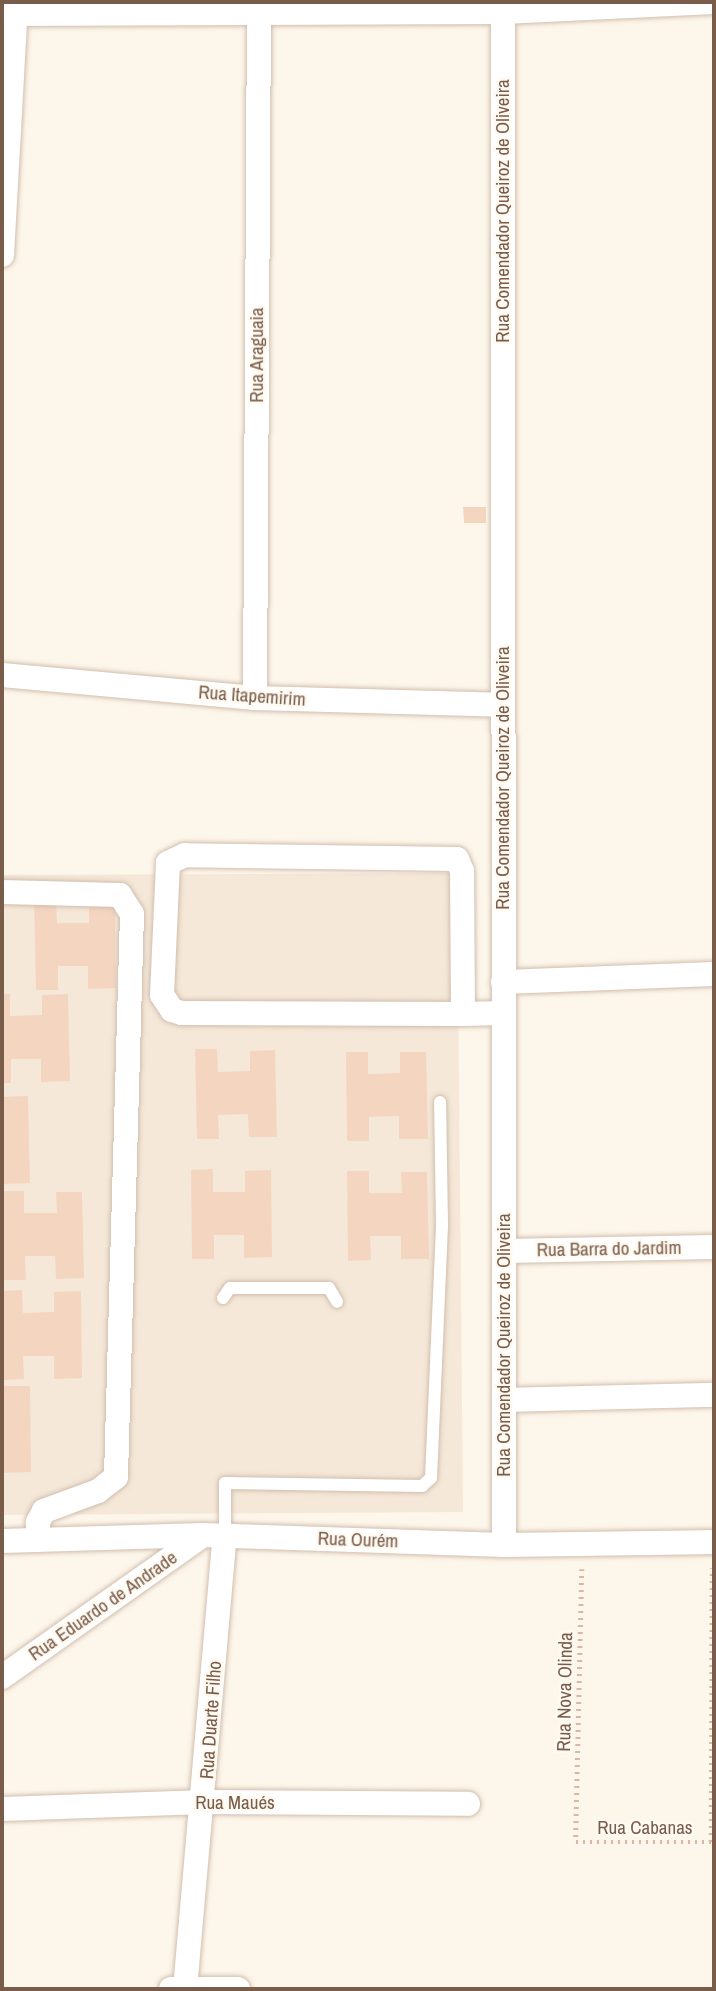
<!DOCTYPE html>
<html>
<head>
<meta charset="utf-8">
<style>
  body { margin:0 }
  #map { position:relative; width:716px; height:1991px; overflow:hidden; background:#fdf6ea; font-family:"Archivo Narrow",sans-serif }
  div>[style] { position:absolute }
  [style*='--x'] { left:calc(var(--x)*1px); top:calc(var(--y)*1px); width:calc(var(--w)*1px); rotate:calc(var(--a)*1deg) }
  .residential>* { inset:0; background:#f5e8d8 }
  .building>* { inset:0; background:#f4d5c0 }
  .path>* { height:4.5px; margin-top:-2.25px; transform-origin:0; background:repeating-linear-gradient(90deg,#d9b8a3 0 2px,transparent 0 7px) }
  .roads { filter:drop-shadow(0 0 2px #d1beae) drop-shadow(0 0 2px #d1beae) }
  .lane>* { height:12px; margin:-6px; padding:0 6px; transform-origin:6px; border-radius:6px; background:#fff }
  .street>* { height:24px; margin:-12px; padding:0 12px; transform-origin:12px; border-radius:12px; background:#fff }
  span { translate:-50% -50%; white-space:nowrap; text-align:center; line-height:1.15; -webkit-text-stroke:5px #fffaf1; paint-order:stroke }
  .street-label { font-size:19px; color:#7a5c4b }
  .frame { position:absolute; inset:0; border:4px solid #7a5c4b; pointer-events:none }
</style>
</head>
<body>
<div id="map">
  <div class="residential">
    <div style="clip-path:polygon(457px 873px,463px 1512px,2px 1515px,2px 875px)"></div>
  </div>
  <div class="building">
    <div style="clip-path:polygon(463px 507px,486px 507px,486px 523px,464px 523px)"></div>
    <div style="clip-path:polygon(34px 901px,56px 901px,57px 923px,89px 923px,89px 902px,115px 901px,116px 988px,88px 989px,88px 966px,58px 966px,58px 990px,36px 990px)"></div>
    <div style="clip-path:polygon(2px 994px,10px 994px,10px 1016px,42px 1015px,42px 995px,68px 994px,70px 1081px,41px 1082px,41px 1059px,11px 1059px,11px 1083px,2px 1083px)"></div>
    <div style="clip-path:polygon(195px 1049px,217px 1049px,218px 1072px,250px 1071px,250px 1051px,275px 1050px,277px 1137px,249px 1137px,248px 1114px,218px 1115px,219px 1139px,197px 1139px)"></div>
    <div style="clip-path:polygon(346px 1052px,368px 1052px,368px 1074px,400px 1073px,400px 1052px,426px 1052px,428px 1139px,399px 1139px,399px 1116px,369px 1117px,369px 1141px,347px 1141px)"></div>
    <div style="clip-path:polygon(28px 1096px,30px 1183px,2px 1184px,2px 1097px)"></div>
    <div style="clip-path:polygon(213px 1169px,213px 1192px,245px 1192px,245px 1171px,271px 1170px,272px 1257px,244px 1258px,244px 1235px,214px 1235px,214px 1259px,192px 1259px,191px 1170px)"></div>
    <div style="clip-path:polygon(347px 1171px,369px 1171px,369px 1193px,402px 1193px,401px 1172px,427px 1172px,429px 1259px,401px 1259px,401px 1236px,370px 1236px,371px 1260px,348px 1261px)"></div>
    <div style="clip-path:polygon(2px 1191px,24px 1191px,24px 1213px,57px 1213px,56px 1192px,82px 1192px,84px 1278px,56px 1279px,55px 1256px,25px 1256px,26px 1280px,4px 1280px)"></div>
    <div style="clip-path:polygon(22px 1290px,23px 1313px,54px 1312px,54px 1292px,81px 1291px,82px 1378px,54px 1379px,54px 1356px,23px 1356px,24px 1379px,2px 1380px,2px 1291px)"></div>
    <div style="clip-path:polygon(4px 1386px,30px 1386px,31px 1472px,3px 1473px)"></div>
  </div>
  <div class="path">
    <div style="--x:582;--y:1569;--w:273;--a:91.3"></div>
    <div style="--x:576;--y:1842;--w:138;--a:0"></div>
    <div style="--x:711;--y:1842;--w:274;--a:-89.8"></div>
  </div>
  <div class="roads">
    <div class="lane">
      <div style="--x:223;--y:1298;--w:12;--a:-55"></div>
      <div style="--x:230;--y:1288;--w:99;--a:0"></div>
      <div style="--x:329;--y:1288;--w:16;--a:60"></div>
      <div style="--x:225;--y:1535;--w:52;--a:-90"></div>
      <div style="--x:225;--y:1483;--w:197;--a:0.9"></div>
      <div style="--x:422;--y:1486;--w:12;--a:-42"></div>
      <div style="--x:431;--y:1478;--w:254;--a:-87.5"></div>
      <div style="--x:442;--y:1224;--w:122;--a:-90.9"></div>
    </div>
    <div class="street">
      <div style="--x:503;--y:12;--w:1533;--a:89.96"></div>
      <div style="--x:2;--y:14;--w:501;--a:-0.23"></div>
      <div style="--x:503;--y:12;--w:211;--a:-2.7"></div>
      <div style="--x:2;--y:255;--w:253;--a:-86.8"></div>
      <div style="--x:2;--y:675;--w:254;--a:5.2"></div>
      <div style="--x:255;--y:698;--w:248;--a:1.6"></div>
      <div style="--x:255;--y:698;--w:687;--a:-89.67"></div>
      <div style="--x:2;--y:892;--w:118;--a:1.5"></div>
      <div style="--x:120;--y:895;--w:22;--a:58"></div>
      <div style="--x:132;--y:914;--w:563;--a:91.63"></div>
      <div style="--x:116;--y:1477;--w:23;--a:142"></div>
      <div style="--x:98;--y:1491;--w:58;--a:159.7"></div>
      <div style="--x:44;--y:1511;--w:13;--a:119"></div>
      <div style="--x:38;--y:1522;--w:18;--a:90"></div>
      <div style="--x:503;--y:982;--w:211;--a:-2.2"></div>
      <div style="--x:463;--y:1014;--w:143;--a:-90.4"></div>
      <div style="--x:462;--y:871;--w:13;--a:-113"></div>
      <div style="--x:457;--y:859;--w:272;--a:-179.2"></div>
      <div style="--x:185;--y:855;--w:19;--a:155"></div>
      <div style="--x:168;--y:863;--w:132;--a:92.6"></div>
      <div style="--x:162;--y:995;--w:18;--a:56"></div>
      <div style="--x:172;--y:1010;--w:10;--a:17"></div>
      <div style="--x:182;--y:1013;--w:281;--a:0.2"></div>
      <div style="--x:463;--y:1014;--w:41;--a:-1.4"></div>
      <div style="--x:504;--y:1251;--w:210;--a:-1.1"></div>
      <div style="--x:504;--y:1400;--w:210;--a:-1.4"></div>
      <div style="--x:2;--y:1541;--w:201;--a:-1.7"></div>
      <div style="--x:203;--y:1535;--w:301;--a:1.9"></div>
      <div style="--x:504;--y:1545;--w:210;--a:-0.8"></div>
      <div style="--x:2;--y:1677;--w:246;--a:-35.2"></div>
      <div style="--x:2;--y:1809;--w:203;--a:-2"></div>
      <div style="--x:205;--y:1802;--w:263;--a:0.4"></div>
      <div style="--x:171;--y:1989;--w:67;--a:0"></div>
      <div style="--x:185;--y:1989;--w:456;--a:-85"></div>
    </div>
  </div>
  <div class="street-label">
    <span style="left:503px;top:211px;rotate:-90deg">Rua Comendador Queiroz de Oliveira</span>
    <span style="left:257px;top:355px;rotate:-90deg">Rua Araguaia</span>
    <span style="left:252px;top:696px;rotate:4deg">Rua Itapemirim</span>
    <span style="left:503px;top:778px;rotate:-90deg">Rua Comendador Queiroz de Oliveira</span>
    <span style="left:609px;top:1249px;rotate:-1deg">Rua Barra do Jardim</span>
    <span style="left:504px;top:1345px;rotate:-90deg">Rua Comendador Queiroz de Oliveira</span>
    <span style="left:358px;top:1540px;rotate:2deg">Rua Ourém</span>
    <span style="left:103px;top:1606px;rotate:-35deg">Rua Eduardo de Andrade</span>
    <span style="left:565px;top:1692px;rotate:-89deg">Rua Nova Olinda</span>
    <span style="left:211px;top:1720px;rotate:-86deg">Rua Duarte Filho</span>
    <span style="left:235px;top:1803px">Rua Maués</span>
    <span style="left:645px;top:1828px">Rua Cabanas</span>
  </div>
  <div class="frame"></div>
</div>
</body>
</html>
